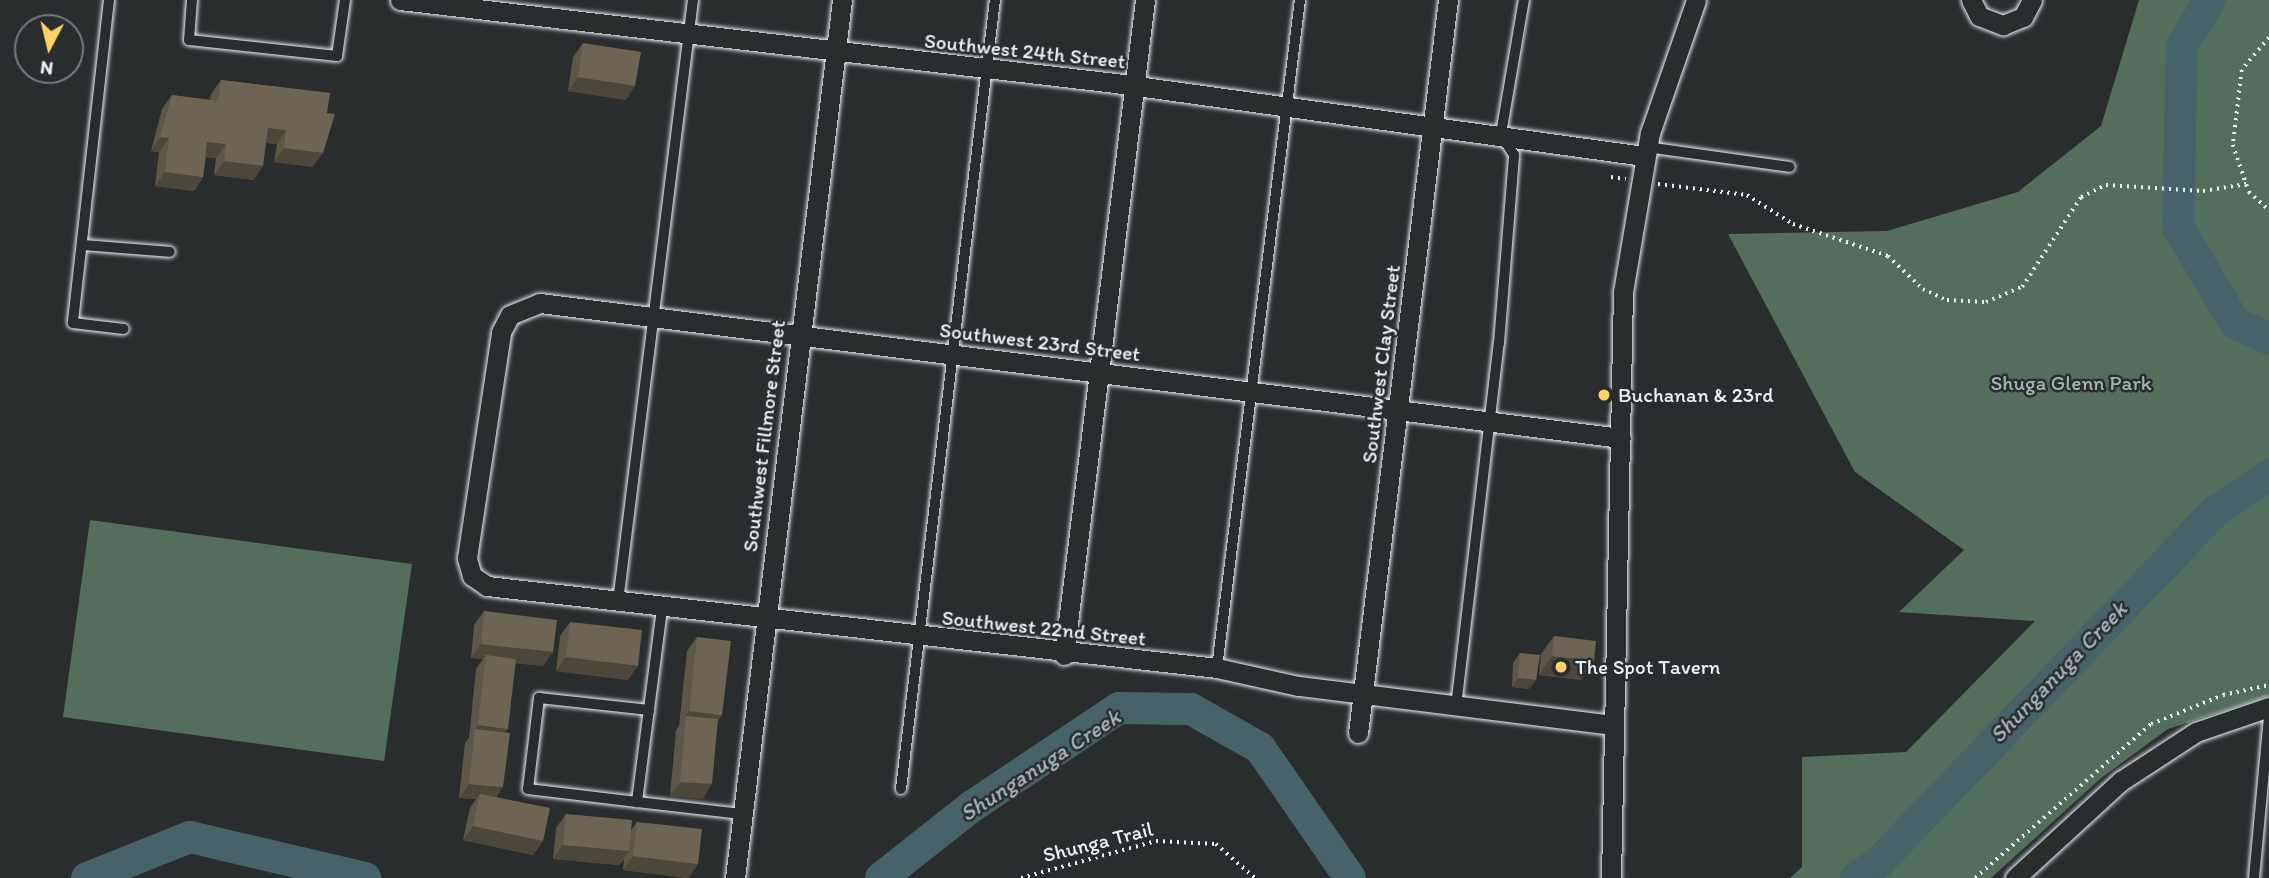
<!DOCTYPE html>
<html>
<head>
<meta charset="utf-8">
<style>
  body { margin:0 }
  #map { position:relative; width:2269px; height:878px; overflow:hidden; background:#2a2d2e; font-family:Itim,sans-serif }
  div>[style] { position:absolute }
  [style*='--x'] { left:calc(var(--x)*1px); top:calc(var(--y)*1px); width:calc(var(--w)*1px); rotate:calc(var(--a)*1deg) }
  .green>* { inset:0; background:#546e5c }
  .river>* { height:32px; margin:-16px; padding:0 16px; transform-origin:16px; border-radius:16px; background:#46636a }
  .path>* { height:3.5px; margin-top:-1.75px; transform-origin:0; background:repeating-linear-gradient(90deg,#e8f1f8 0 2px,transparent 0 7px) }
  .roads { filter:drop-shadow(0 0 2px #e8f1f8) drop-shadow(0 0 2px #e8f1f8) }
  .lane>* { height:10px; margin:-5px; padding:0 5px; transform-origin:5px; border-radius:5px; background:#2a2d2e }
  .street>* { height:19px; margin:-9.5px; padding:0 9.5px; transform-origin:9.5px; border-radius:9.5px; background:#2a2d2e }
  .wall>* { inset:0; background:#5e5648 }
  .shaded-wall>* { inset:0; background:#4c463b }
  .building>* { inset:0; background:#6d6454 }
  .dots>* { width:19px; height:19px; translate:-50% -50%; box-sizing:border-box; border:4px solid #2a2d2e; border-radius:50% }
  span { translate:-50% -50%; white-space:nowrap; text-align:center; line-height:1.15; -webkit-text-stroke:5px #2a2d2e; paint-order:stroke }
  .street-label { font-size:21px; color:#e8f1f8 }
  .park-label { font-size:21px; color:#a5b6b2 }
  .poi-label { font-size:21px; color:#e8f1f8 }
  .left { translate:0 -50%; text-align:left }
  .water-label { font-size:23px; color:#a7b8bf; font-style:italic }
  .north { position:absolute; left:14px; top:14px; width:70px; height:70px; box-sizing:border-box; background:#2a2d2e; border:2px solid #767b7f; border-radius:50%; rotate:187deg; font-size:19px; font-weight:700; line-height:28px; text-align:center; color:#e8f1f8 }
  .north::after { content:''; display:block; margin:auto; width:24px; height:32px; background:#ffd166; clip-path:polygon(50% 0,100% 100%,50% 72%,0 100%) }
</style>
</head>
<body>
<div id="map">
  <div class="green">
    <div style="clip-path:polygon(2139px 0,2269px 0,2269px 696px,2168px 729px,2101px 778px,1991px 878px,1790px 878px,1802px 867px,1802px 757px,1906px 752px,2035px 621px,1899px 612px,1964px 550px,1855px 472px,1728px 234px,1887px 231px,2018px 192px,2101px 126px)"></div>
    <div style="clip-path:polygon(90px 520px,412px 564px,384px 761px,63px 717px)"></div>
  </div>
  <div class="river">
    <div style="--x:2210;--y:0;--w:53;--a:121.9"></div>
    <div style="--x:2182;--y:45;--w:182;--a:91.3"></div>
    <div style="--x:2178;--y:227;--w:112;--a:59.3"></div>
    <div style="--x:2235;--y:323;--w:38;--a:25"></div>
    <div style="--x:87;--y:878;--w:111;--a:-21.7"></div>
    <div style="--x:190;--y:837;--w:180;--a:13.2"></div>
    <div style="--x:881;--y:878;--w:115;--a:-38.3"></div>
    <div style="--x:971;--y:807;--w:178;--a:-33.8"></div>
    <div style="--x:1119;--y:708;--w:72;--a:0.8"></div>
    <div style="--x:1191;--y:709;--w:79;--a:29.5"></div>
    <div style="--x:1260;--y:748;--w:158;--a:55.3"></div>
    <div style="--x:1856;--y:878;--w:28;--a:-35"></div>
    <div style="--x:1879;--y:862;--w:487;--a:-46.2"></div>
    <div style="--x:2216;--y:511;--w:64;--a:-34.2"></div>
  </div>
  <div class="path">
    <div style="--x:2269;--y:38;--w:42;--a:130.2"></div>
    <div style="--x:2242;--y:70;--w:76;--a:96.8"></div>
    <div style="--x:2233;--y:145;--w:50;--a:71.2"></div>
    <div style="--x:2249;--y:192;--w:27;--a:42"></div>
    <div style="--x:1611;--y:177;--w:15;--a:8"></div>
    <div style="--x:1658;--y:184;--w:90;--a:7"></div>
    <div style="--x:1747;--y:195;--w:54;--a:32.2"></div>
    <div style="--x:1793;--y:224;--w:100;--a:18.6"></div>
    <div style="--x:1888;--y:256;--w:48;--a:43.3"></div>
    <div style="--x:1923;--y:289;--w:26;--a:25"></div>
    <div style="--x:1947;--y:300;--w:39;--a:3"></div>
    <div style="--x:1986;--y:302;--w:39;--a:-23"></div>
    <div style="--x:2022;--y:287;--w:108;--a:-56.8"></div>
    <div style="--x:2081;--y:197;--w:28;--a:-26"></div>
    <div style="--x:2106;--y:185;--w:97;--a:3.5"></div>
    <div style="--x:2203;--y:191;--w:44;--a:-9.2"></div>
    <div style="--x:1021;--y:878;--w:140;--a:-15.3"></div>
    <div style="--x:1156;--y:841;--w:60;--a:2.9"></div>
    <div style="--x:1216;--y:844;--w:52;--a:41.1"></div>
    <div style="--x:1975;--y:878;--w:234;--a:-41.2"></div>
    <div style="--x:2151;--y:724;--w:78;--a:-21.9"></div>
    <div style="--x:2223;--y:695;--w:47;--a:-12.3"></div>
  </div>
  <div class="roads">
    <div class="lane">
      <div style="--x:109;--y:0;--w:325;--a:96.4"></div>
      <div style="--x:73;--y:323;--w:51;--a:6.7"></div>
      <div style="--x:192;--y:0;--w:40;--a:94.3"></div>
      <div style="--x:189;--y:40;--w:149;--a:6.2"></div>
      <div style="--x:337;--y:56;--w:57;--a:-81.9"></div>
      <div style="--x:1646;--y:147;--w:145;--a:7.9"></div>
      <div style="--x:82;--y:245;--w:88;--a:4.5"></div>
      <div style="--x:618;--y:602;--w:607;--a:-82.9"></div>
      <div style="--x:662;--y:609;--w:195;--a:97.4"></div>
      <div style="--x:637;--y:802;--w:105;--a:6.6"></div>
      <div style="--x:1217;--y:668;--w:673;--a:-82.92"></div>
      <div style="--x:1456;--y:707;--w:367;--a:-83.3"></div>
      <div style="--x:1499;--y:343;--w:189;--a:-85.4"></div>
      <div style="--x:1514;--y:155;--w:25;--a:-122"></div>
      <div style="--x:1501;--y:134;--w:136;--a:-80.3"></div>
      <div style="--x:901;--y:789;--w:795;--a:-83.21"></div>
      <div style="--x:637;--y:802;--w:110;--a:-173.2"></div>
      <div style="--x:528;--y:789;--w:92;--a:-83.1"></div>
      <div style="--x:539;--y:698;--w:111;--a:6.2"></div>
      <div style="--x:2254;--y:878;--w:163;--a:-84.7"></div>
    </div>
    <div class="street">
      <div style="--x:400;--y:0;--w:720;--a:6.62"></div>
      <div style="--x:1115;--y:83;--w:534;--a:7.86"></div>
      <div style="--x:1971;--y:0;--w:18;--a:63"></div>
      <div style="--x:1979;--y:16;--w:26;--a:21"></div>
      <div style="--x:2003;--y:25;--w:22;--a:-22"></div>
      <div style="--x:2023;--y:17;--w:19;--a:-62"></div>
      <div style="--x:1064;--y:655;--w:660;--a:-82.95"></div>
      <div style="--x:1613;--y:725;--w:317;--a:-172.9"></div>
      <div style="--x:1298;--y:686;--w:83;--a:-167.5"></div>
      <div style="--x:1217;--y:668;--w:735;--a:-173.59"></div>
      <div style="--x:487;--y:586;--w:18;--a:-146"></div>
      <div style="--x:472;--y:576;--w:19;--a:-106"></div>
      <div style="--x:467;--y:558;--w:229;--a:-81.4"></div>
      <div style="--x:501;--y:332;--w:19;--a:-62"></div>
      <div style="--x:510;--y:315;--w:32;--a:-22"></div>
      <div style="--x:540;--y:303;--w:1089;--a:7.12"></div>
      <div style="--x:1358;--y:733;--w:739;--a:-83"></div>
      <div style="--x:735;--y:878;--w:884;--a:-83.05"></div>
      <div style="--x:1611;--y:878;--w:586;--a:-88.83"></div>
      <div style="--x:1623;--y:292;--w:161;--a:-80.4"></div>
      <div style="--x:1650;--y:133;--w:141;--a:-70.9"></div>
      <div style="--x:2015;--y:878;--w:144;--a:-42.5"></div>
      <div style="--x:2121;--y:781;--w:90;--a:-33.2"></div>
      <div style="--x:2196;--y:732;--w:77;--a:-18.9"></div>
    </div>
  </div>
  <div class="wall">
    <div style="clip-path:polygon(583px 43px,626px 100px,568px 91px,573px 57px)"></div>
    <div style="clip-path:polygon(221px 80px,330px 93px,313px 167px,274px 162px,277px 144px,266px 143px,254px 180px,214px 175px,216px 158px,206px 157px,203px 177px,194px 191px,155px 186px,159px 152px,151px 151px,162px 109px,172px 95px,210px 100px,211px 94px)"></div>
    <div style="clip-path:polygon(484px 611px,543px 666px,515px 663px,497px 797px,543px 841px,533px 855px,463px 840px,470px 808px,476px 799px,459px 798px,465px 743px,469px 738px,476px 669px,483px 659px,471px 658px,474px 625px)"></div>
    <div style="clip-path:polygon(570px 622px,628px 680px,556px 671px,560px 636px)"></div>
    <div style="clip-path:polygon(1554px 636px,1581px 680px,1539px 675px,1541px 654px)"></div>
    <div style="clip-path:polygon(697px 637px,722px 715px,718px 721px,703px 799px,670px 796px,676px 730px,679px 726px,687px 651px)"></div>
    <div style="clip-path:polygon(1520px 653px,1529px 689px,1512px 687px,1513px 663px)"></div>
    <div style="clip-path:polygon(566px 814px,631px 830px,637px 822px,698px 864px,688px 878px,623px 870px,624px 859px,619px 865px,553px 859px,556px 828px)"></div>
  </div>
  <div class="shaded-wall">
    <div style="clip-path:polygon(578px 77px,635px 86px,626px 100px,568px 91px)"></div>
    <div style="clip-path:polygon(268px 128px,286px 130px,277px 144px,258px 142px)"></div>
    <div style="clip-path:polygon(160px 137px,169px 138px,159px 152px,151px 151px)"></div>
    <div style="clip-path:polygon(207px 142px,226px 144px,216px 158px,198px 156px)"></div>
    <div style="clip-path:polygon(284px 148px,323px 153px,313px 167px,274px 162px)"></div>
    <div style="clip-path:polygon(224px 161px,263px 166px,254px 180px,214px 175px)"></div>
    <div style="clip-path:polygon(165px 172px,203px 177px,194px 191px,155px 186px)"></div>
    <div style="clip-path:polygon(481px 644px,553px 652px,543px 666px,486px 660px,486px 655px,483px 659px,471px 658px)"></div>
    <div style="clip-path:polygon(1552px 656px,1594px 661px,1581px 680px,1539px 675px)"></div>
    <div style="clip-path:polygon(566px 657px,638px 666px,628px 680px,556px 671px)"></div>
    <div style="clip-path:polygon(1518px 678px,1536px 680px,1529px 689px,1512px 687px)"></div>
    <div style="clip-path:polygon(689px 711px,722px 715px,712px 729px,686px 716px,679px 725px)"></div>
    <div style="clip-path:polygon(478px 725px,508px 729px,498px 743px,475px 730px)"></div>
    <div style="clip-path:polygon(680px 782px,712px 784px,703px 799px,670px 796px)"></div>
    <div style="clip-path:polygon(469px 784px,503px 787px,494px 801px,480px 794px,476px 799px,459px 798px)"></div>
    <div style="clip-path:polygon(473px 826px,543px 841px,533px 855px,463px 840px)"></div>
    <div style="clip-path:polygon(563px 845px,629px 851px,619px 865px,553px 859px)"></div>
    <div style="clip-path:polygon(633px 856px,698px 864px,688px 878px,623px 870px)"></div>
  </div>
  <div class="building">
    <div style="clip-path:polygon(583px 43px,641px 52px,635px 86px,578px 77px)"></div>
    <div style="clip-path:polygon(221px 80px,330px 93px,327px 113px,335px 114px,323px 153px,284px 148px,286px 130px,268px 128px,263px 166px,224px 161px,226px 144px,207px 142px,203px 177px,165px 172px,169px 138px,160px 137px,172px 95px,218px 101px)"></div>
    <div style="clip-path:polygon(484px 611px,557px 620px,553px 652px,481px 644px)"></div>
    <div style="clip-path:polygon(570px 622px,642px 630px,638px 666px,566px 657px)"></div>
    <div style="clip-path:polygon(1554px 636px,1596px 641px,1594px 661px,1552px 656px)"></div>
    <div style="clip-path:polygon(697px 637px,731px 641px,722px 715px,689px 711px)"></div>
    <div style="clip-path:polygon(1520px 653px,1540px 655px,1536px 680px,1518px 678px)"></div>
    <div style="clip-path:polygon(486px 655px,516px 659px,508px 729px,478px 725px)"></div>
    <div style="clip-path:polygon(686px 716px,718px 719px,712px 784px,680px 782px)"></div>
    <div style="clip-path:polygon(475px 729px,510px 733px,503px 787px,469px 784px)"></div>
    <div style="clip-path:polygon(480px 794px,550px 808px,543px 841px,473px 826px)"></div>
    <div style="clip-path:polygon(566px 814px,632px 820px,629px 851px,563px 845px)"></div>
    <div style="clip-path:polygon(637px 822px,702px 829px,698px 864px,633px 856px)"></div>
  </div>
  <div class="dots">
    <div style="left:1604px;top:395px;background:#ffd166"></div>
    <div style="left:1561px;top:667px;background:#ffd166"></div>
  </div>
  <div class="street-label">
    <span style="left:1025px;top:51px;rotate:6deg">Southwest 24th Street</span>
    <span style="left:1040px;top:342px;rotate:7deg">Southwest 23rd Street</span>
    <span style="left:1381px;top:364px;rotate:-83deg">Southwest Clay Street</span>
    <span style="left:764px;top:436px;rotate:-83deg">Southwest Fillmore Street</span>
    <span style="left:1044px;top:628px;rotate:6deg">Southwest 22nd Street</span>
    <span style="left:1098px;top:842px;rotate:-14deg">Shunga Trail</span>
  </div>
  <div class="park-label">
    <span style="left:2071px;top:383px">Shuga Glenn Park</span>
  </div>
  <div class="poi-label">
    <span class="left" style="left:1618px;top:395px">Buchanan &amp; 23rd</span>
    <span class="left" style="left:1575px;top:667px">The Spot Tavern</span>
  </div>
  <div class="water-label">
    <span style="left:2058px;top:672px;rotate:-46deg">Shunganuga Creek</span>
    <span style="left:1040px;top:765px;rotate:-33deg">Shunganuga Creek</span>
  </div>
  <div class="north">N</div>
</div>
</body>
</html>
